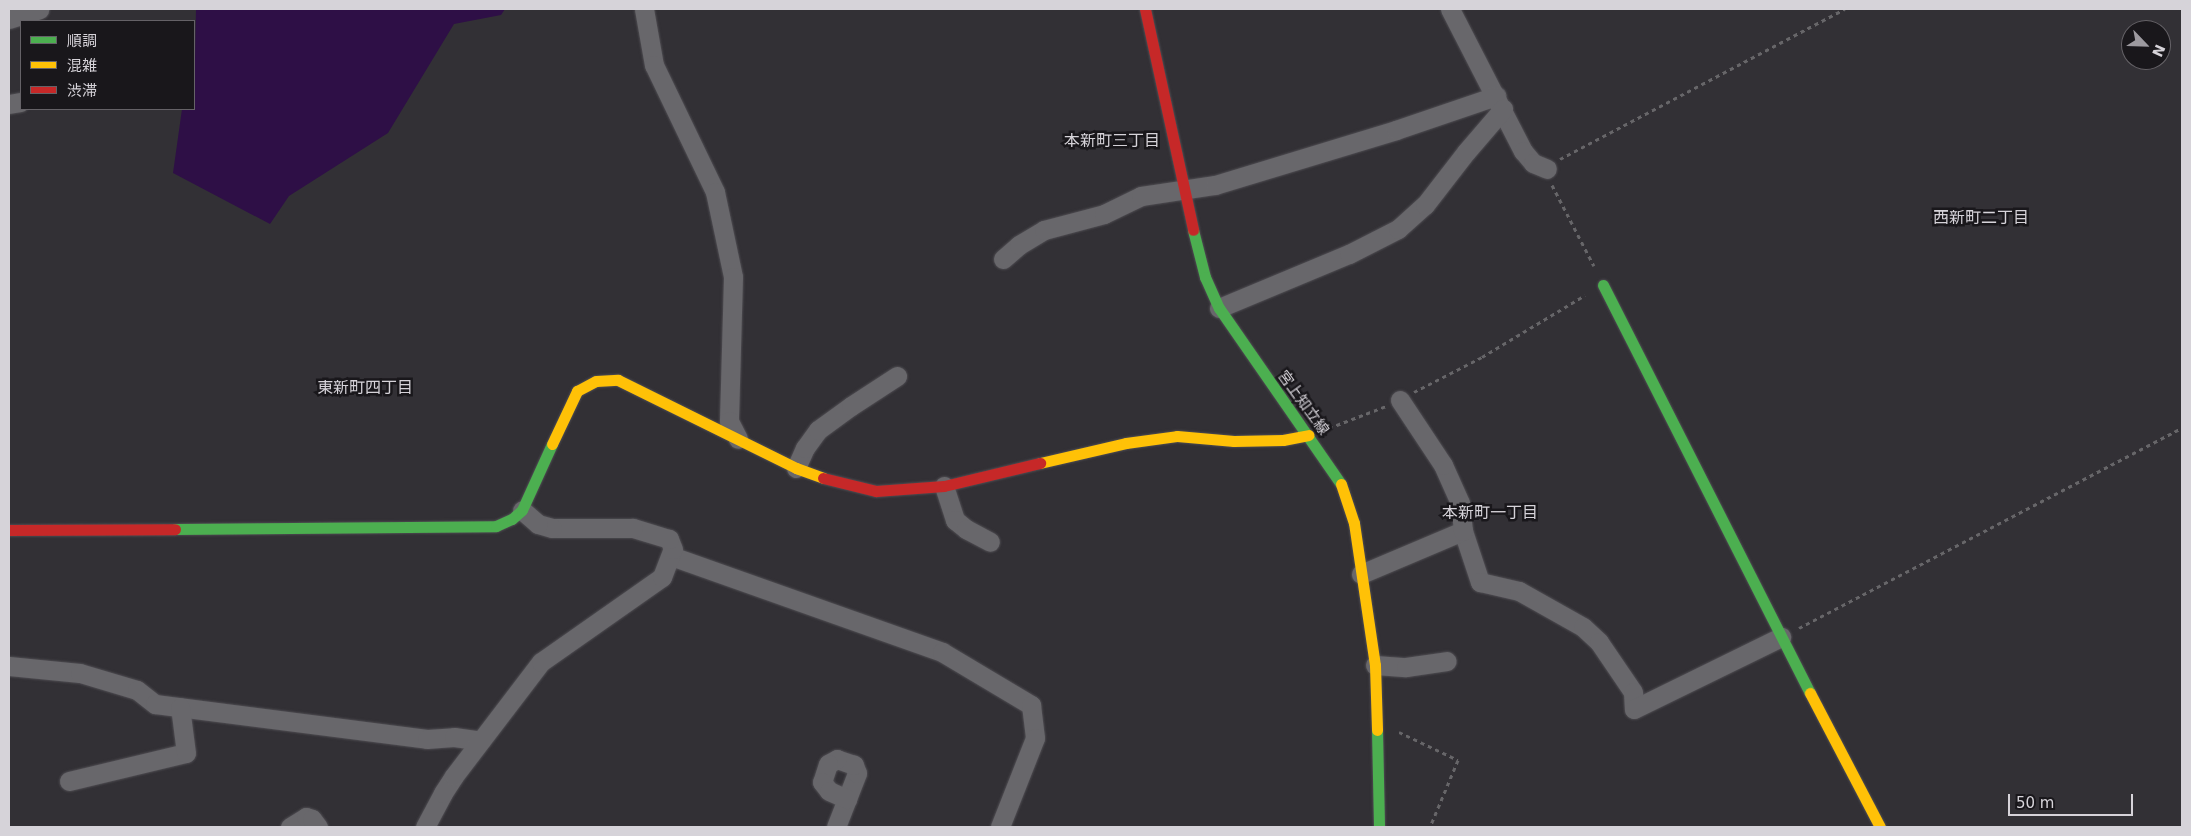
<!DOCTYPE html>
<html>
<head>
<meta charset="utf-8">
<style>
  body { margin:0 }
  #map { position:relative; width:2191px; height:836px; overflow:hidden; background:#323035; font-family:"DejaVu Sans","Noto Sans JP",sans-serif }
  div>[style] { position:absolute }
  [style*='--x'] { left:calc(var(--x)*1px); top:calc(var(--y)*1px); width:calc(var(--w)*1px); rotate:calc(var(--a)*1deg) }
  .water>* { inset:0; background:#2e0f46 }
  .path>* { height:3px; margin-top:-1.5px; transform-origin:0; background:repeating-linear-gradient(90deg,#676669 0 4px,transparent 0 8px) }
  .roads { filter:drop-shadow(0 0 1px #4f4d52) drop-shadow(0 0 1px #4f4d52) }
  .street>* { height:19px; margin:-9.5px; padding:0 9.5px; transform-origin:9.5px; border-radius:9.5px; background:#68676b }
  .fast>* { height:11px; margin:-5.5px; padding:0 5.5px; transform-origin:5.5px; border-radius:5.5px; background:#4caf50 }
  .slow>* { height:11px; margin:-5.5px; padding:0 5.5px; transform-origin:5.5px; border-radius:5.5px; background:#ffc107 }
  .jam>* { height:11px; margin:-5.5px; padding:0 5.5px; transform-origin:5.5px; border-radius:5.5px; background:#c62828 }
  span { translate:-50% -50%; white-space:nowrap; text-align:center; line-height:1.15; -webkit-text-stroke:5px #19171b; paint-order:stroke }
  .street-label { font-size:15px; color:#d6d3d9 }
  .neighbourhood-label { font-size:16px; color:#d6d3d9 }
  .frame { position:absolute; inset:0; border:10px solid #d6d3d9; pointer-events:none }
  .legend { position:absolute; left:20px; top:20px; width:175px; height:90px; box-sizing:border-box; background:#19171b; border:1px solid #656267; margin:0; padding:6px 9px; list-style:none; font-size:15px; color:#d6d3d9 }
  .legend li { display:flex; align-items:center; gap:10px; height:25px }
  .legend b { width:25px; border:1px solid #656267 }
  .north { position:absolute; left:2121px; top:20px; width:50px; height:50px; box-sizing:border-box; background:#19171b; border:1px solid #656267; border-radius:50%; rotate:114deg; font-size:14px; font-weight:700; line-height:20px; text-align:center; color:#d6d3d9 }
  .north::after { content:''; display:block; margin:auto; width:18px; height:22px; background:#9d9aa0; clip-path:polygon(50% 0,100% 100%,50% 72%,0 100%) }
  .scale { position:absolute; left:2008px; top:794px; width:125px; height:22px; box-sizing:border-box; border:2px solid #d6d3d9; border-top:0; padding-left:6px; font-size:15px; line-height:18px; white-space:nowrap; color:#d6d3d9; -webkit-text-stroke:4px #19171b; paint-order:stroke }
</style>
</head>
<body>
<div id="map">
  <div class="water">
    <div style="clip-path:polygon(196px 9px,505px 9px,501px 15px,454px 24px,388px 133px,289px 196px,270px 224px,173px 173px,182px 109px,194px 109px)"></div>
  </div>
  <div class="path">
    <div style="--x:1560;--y:159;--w:322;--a:-27.8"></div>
    <div style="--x:1552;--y:185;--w:91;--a:62.6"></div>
    <div style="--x:1414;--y:392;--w:76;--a:-27.2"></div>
    <div style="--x:1482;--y:357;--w:120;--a:-31"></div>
    <div style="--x:1329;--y:428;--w:61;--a:-21.1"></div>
    <div style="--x:1799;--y:628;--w:432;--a:-27.6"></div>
    <div style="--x:1399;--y:732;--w:65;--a:25.4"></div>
    <div style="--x:1458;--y:760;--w:73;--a:112.7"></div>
  </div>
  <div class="roads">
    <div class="street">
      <div style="--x:644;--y:9;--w:57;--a:79.9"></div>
      <div style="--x:654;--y:65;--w:141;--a:64.3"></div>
      <div style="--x:715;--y:192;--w:87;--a:78"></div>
      <div style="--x:733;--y:277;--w:144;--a:91.6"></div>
      <div style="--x:729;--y:421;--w:20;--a:63"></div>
      <div style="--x:1450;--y:9;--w:160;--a:62.8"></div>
      <div style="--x:1523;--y:151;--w:16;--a:50"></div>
      <div style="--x:1533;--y:163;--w:15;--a:23"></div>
      <div style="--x:9;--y:19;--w:32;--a:-18"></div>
      <div style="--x:9;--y:104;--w:11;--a:-10"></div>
      <div style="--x:1003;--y:259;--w:21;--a:-41"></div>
      <div style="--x:1019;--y:245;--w:29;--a:-31"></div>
      <div style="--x:1044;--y:230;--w:62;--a:-14.9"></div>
      <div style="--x:1104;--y:214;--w:41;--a:-25.9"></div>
      <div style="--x:1141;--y:196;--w:75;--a:-8.5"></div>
      <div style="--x:1215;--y:185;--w:189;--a:-16.9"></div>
      <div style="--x:1396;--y:130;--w:106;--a:-18.8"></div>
      <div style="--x:1219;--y:308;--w:141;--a:-22.6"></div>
      <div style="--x:1349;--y:254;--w:55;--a:-27"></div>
      <div style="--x:1398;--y:229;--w:36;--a:-42"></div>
      <div style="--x:1425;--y:205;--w:67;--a:-52.3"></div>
      <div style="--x:1466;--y:152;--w:57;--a:-49.3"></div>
      <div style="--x:796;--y:468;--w:22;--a:-66"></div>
      <div style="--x:805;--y:448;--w:22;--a:-54"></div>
      <div style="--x:818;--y:430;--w:41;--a:-36"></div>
      <div style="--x:851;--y:406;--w:55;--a:-33.1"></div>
      <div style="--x:944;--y:486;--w:36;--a:72"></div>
      <div style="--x:955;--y:520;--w:14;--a:39"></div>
      <div style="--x:966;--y:529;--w:27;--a:28"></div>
      <div style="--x:1463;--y:531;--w:54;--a:71.6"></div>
      <div style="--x:1480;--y:582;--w:40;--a:13"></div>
      <div style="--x:1519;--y:591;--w:73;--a:29.4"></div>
      <div style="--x:1583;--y:627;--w:22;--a:43"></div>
      <div style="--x:1599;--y:642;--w:60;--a:55.8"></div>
      <div style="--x:1633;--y:692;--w:17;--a:87"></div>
      <div style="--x:1634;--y:709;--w:164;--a:-26.1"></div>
      <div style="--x:671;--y:556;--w:288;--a:19.5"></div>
      <div style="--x:942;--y:652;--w:104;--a:30.8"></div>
      <div style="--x:1031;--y:705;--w:33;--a:83"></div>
      <div style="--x:1035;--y:738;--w:96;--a:111.5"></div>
      <div style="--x:1361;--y:574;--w:111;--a:-22.9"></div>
      <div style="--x:1463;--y:531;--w:28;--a:-96"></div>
      <div style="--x:1460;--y:503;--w:42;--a:-114.1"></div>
      <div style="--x:1443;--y:465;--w:78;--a:-123.5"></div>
      <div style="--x:1375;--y:665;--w:31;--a:4"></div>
      <div style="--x:1406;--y:667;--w:41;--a:-8.3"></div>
      <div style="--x:9;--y:666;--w:71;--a:5.6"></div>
      <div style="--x:80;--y:673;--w:59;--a:16.6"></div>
      <div style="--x:137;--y:690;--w:23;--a:38"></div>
      <div style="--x:155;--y:704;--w:274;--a:7.3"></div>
      <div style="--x:427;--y:739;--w:27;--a:-4"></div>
      <div style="--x:454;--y:737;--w:27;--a:8"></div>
      <div style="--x:69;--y:781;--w:120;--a:-13.5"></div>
      <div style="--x:186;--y:753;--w:46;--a:-97.4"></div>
      <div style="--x:290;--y:827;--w:19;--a:-32"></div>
      <div style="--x:306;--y:817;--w:6;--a:18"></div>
      <div style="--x:312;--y:819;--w:10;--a:53"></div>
      <div style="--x:425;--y:827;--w:38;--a:-62"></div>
      <div style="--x:443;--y:793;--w:20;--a:-57"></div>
      <div style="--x:454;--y:776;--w:143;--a:-52.7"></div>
      <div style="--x:541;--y:662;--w:148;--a:-35.1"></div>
      <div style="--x:662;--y:577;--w:30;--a:-69"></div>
      <div style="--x:673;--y:549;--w:11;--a:-112"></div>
      <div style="--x:669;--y:539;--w:38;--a:-163"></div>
      <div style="--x:633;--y:528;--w:81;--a:180"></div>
      <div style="--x:552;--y:528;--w:15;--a:-164"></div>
      <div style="--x:538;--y:524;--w:21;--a:-139"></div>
      <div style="--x:836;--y:827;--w:58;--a:-68.7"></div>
      <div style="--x:857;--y:773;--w:9;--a:-111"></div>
      <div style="--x:854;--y:765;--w:18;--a:-161"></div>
      <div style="--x:837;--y:759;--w:10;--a:151"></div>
      <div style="--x:828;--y:764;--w:19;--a:108"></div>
      <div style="--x:822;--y:782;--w:11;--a:52"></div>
      <div style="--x:829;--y:791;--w:20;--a:24"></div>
    </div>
    <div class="fast">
      <div style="--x:1193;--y:230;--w:49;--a:75.7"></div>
      <div style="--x:1205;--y:277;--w:34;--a:66"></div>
      <div style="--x:1219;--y:308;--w:214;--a:55.3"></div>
      <div style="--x:1603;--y:285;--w:458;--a:63.1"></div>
      <div style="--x:175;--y:529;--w:321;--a:-0.5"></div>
      <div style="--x:496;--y:526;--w:17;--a:-24"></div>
      <div style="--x:512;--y:519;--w:13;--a:-42"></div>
      <div style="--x:522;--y:510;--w:72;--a:-65.6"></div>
      <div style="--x:1377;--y:730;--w:97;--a:88.8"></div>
    </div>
    <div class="slow">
      <div style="--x:552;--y:444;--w:59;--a:-64.7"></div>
      <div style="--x:577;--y:391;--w:21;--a:-28"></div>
      <div style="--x:596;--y:381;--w:22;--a:-3"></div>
      <div style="--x:618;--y:380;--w:199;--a:26.3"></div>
      <div style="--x:796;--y:468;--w:29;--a:20"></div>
      <div style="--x:1040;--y:463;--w:88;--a:-13.1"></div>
      <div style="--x:1126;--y:443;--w:51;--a:-7.8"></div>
      <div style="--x:1177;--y:436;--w:57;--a:5"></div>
      <div style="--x:1234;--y:441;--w:49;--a:-1.2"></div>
      <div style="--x:1283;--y:440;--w:26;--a:-11"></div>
      <div style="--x:1341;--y:484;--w:41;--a:71.6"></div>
      <div style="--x:1354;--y:523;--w:144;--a:81.6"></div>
      <div style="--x:1375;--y:665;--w:65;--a:88.2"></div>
      <div style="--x:1810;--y:693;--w:151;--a:62.4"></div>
    </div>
    <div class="jam">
      <div style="--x:1145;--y:9;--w:226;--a:77.7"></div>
      <div style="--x:823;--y:478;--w:55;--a:13.8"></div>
      <div style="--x:876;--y:491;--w:68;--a:-4.2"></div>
      <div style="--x:944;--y:486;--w:99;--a:-13.5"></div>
      <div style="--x:9;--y:530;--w:166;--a:-0.3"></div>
    </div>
  </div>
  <div class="street-label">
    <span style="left:1303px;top:403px;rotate:54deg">宮上知立線</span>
  </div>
  <div class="neighbourhood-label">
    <span style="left:1112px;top:141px">本新町三丁目</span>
    <span style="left:1981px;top:218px">西新町二丁目</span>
    <span style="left:365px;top:388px">東新町四丁目</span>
    <span style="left:1490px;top:513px">本新町一丁目</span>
  </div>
  <div class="frame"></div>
  <ul class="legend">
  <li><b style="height:6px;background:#4caf50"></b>順調</li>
  <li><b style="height:6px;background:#ffc107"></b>混雑</li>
  <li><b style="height:6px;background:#c62828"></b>渋滞</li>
  </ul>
  <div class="north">N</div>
  <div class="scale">50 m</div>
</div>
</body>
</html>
